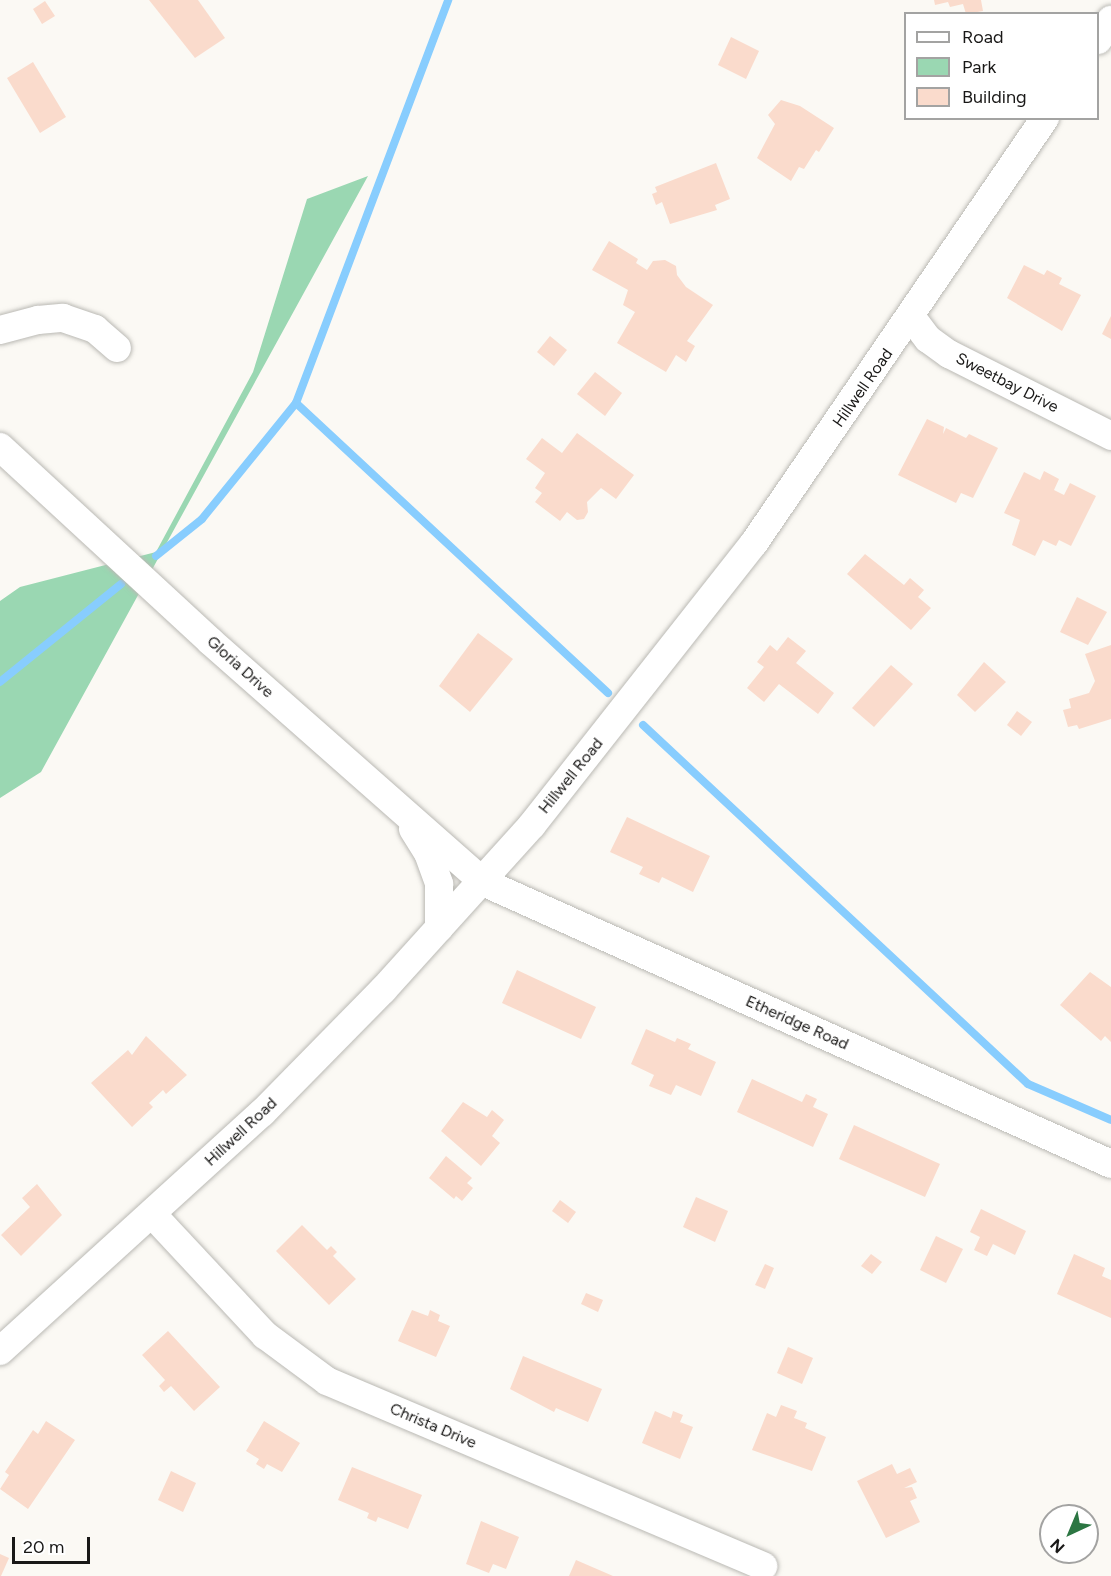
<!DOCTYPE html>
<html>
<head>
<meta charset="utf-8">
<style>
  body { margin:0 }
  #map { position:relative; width:1111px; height:1576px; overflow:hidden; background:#fbf9f4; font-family:Figtree,sans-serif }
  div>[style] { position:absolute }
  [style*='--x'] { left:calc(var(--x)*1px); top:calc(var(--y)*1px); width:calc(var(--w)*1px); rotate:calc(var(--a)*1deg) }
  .green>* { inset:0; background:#9ad7b2 }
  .stream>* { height:8px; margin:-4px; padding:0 4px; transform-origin:4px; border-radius:4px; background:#88cdfe }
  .building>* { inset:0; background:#fadbcc }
  .roads { filter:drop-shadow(0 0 2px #bab9b4) drop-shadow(0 0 2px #bab9b4) }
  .minor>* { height:28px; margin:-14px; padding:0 14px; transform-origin:14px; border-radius:14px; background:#fff }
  span { translate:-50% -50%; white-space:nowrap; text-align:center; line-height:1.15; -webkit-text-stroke:4.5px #fff; paint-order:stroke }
  .street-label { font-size:16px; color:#191817 }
  .legend { position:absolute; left:904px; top:12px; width:195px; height:108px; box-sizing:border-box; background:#fff; border:2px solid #a3a3a2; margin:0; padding:8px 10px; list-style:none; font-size:18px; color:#191817 }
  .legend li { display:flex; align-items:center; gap:12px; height:30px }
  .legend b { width:30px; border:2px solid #a3a3a2 }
  .north { position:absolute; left:1039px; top:1504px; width:60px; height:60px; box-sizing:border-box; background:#fff; border:2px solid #a3a3a2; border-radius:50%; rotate:224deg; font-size:16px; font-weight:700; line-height:24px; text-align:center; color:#191817 }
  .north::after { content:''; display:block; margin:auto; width:21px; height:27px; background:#2c7643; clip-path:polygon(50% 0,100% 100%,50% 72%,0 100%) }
  .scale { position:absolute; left:12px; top:1537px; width:78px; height:27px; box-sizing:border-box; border:3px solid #191817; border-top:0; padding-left:8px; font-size:18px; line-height:21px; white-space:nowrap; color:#191817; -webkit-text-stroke:4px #fff; paint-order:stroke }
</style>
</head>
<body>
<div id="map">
  <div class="green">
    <div style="clip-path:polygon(368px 176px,41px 772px,0 798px,0 601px,20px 587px,156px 552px,253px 372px,307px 199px)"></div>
  </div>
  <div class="stream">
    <div style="--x:296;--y:403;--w:426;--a:42.9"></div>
    <div style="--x:156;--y:556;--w:59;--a:-38.8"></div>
    <div style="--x:202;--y:519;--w:149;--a:-51"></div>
    <div style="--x:296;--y:403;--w:431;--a:-69.3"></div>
    <div style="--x:0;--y:682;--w:156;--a:-39"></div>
    <div style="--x:643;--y:725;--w:526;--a:43"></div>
    <div style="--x:1028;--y:1084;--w:90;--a:23.4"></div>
  </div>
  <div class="building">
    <div style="clip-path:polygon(149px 0,198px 0,225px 38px,195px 58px)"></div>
    <div style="clip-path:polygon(934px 0,981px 0,983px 11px,966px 14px,963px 4px,950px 7px,948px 2px,935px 5px)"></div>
    <div style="clip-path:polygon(45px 1px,55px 16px,42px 24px,33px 9px)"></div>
    <div style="clip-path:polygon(731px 37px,759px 51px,746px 79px,718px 65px)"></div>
    <div style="clip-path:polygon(33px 62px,66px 117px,40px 133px,7px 78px)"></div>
    <div style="clip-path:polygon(781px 100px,800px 106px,834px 128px,819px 152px,816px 150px,804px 169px,799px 167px,791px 181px,757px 158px,775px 124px,768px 115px)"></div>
    <div style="clip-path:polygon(716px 163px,730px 199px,715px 205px,717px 210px,670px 224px,662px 202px,656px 205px,652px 194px,657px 192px,655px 187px)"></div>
    <div style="clip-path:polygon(609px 241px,638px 259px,636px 263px,647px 270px,653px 261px,665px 260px,676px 266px,677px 275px,686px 287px,713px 305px,687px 341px,695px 346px,686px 362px,676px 355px,666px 372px,617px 343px,635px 312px,623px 305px,628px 290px,592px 270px)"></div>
    <div style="clip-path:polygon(1024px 265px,1044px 275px,1047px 270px,1062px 278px,1059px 284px,1081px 295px,1062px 331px,1007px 298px)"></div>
    <div style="clip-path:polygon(1111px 316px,1111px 339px,1102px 334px)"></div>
    <div style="clip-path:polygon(550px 336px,567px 350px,554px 366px,537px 352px)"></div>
    <div style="clip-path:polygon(595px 372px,622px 393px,605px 416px,577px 394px)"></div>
    <div style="clip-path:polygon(927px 419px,944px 427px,943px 434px,946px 428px,966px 438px,969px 434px,998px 448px,973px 498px,961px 493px,956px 503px,898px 475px)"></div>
    <div style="clip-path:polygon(577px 433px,634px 475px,616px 499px,601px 488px,587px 502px,588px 512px,584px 519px,577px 520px,567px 512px,560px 521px,535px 502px,542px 493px,535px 488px,545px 473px,526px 459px,542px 438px,562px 453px)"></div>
    <div style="clip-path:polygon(1044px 471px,1059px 479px,1054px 490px,1064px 495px,1070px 483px,1096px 496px,1071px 546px,1059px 540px,1056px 546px,1043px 540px,1035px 556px,1012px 545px,1020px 520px,1004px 513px,1024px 472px,1040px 480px)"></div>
    <div style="clip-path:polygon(865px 554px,904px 585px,910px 578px,924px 590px,918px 597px,931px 608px,911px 630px,847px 574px)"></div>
    <div style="clip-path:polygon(1077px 597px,1107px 612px,1088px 645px,1060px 632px)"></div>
    <div style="clip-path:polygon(478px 633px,513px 659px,470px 712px,439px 686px)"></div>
    <div style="clip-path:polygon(788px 637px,806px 651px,796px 663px,834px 693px,818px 714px,779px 684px,764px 702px,747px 688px,764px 667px,757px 662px,770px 645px,777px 651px)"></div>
    <div style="clip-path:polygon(1111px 645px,1111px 719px,1079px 729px,1077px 725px,1068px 727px,1063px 710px,1071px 708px,1069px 699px,1089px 693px,1095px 681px,1085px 654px)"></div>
    <div style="clip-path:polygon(984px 662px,1006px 682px,975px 712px,957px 695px)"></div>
    <div style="clip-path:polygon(891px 665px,913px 684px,874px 727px,852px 708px)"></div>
    <div style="clip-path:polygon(1017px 711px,1032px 722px,1021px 736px,1007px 725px)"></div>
    <div style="clip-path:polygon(627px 817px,710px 856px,693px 892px,662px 877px,659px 883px,639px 874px,643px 867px,610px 852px)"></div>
    <div style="clip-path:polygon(517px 970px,596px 1007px,581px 1039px,502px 1003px)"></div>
    <div style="clip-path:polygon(1090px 972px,1111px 987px,1111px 1042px,1105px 1036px,1101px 1041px,1060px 1005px)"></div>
    <div style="clip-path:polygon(646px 1029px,675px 1042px,677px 1038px,691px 1044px,688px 1049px,716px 1062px,701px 1096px,676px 1085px,671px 1095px,649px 1086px,654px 1075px,631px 1064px)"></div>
    <div style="clip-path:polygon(146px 1036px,187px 1075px,166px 1094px,163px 1090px,149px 1103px,153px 1107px,132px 1127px,91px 1083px,128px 1050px,132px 1055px)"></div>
    <div style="clip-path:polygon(752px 1079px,802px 1102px,806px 1094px,817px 1099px,813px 1107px,828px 1114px,813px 1147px,737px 1112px)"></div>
    <div style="clip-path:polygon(463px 1102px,487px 1117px,492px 1110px,504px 1120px,492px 1136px,500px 1143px,481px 1166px,441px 1131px)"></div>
    <div style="clip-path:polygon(854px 1125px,940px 1164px,925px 1197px,839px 1159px)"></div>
    <div style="clip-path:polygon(446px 1156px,472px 1178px,467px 1183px,473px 1188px,462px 1201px,456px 1196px,454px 1199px,429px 1178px)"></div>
    <div style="clip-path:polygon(37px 1184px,62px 1215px,21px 1256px,1px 1235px,30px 1207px,22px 1198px)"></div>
    <div style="clip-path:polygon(696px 1197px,728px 1211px,715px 1242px,683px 1227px)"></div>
    <div style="clip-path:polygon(560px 1200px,576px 1212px,568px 1223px,552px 1211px)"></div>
    <div style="clip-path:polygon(981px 1209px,1026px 1231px,1015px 1255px,993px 1244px,987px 1256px,974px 1250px,980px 1237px,970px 1232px)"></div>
    <div style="clip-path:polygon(302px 1225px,327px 1250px,331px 1246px,337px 1252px,333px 1256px,356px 1279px,329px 1305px,276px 1251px)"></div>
    <div style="clip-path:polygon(936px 1236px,963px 1249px,946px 1283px,920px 1270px)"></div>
    <div style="clip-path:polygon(871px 1254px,882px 1262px,872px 1274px,861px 1266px)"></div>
    <div style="clip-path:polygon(1074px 1254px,1105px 1268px,1102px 1276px,1111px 1280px,1111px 1318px,1057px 1294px)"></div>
    <div style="clip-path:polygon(765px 1264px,774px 1268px,765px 1289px,755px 1285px)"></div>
    <div style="clip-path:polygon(586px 1293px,603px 1300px,598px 1312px,581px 1304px)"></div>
    <div style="clip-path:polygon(412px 1310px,428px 1316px,430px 1310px,440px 1315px,438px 1321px,450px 1326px,436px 1357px,398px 1341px)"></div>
    <div style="clip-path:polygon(168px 1331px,220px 1387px,194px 1411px,171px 1386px,164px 1392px,159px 1386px,165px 1380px,142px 1355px)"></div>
    <div style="clip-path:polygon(788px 1347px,813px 1358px,802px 1384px,777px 1373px)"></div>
    <div style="clip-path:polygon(523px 1356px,602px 1389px,588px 1422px,556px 1408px,554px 1412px,510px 1389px)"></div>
    <div style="clip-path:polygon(781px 1405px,797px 1411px,794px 1418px,807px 1423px,805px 1428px,826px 1437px,812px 1471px,752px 1450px,767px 1413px,776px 1417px)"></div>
    <div style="clip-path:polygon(655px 1411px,671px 1418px,673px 1411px,683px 1415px,680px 1422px,693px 1427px,680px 1459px,642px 1443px)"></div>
    <div style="clip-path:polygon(46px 1421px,75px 1440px,28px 1509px,0 1489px,9px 1475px,5px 1472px,33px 1430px,38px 1434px)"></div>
    <div style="clip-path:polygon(264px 1421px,300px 1443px,282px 1472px,267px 1464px,264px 1469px,256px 1464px,259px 1459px,246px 1451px)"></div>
    <div style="clip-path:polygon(892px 1464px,897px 1474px,910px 1468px,917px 1482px,904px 1488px,912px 1487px,917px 1498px,910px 1501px,920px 1522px,886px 1538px,857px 1481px)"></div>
    <div style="clip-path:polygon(352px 1467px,422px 1495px,408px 1529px,378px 1517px,376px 1522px,367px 1518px,369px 1513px,338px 1500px)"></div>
    <div style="clip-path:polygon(171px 1471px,196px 1483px,183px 1512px,158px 1500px)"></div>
    <div style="clip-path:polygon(481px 1521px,519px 1537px,506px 1569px,493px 1564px,489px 1573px,466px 1564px)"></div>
    <div style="clip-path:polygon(0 1554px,9px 1558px,1px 1576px,0 1576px)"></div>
    <div style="clip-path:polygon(576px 1560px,613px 1576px,569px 1576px)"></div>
  </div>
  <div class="roads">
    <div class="minor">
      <div style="--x:1098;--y:40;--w:24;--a:-57"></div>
      <div style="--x:912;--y:318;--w:26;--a:53"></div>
      <div style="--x:928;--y:339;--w:26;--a:36"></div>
      <div style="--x:949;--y:354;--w:182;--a:26.8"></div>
      <div style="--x:0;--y:330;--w:39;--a:-15"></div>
      <div style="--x:38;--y:320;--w:25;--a:-5"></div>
      <div style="--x:63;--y:318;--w:34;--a:19"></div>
      <div style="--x:95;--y:329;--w:29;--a:41"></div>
      <div style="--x:0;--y:447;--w:286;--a:42.7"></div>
      <div style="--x:210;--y:641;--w:364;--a:41.4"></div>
      <div style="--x:483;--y:882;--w:688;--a:24.18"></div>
      <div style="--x:413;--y:829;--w:28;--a:58"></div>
      <div style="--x:428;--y:853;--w:33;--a:70"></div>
      <div style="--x:439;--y:884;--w:44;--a:90"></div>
      <div style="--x:152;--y:1214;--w:166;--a:47"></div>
      <div style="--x:265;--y:1335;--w:77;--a:36.6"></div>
      <div style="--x:327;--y:1381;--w:474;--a:23"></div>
      <div style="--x:0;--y:1351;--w:354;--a:-42.3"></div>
      <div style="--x:262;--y:1113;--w:173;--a:-45.5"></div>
      <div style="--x:383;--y:990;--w:222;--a:-47.9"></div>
      <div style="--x:532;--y:825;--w:359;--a:-51.8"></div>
      <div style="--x:754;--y:543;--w:515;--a:-55.6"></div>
    </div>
  </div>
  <div class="street-label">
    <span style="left:1007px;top:383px;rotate:27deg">Sweetbay Drive</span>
    <span style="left:863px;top:388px;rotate:-55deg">Hillwell Road</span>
    <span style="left:240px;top:667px;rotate:42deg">Gloria Drive</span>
    <span style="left:571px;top:776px;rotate:-51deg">Hillwell Road</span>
    <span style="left:797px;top:1023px;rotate:24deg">Etheridge Road</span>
    <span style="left:241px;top:1132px;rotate:-43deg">Hillwell Road</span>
    <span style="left:433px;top:1426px;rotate:23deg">Christa Drive</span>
  </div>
  <ul class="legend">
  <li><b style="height:8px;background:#fff"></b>Road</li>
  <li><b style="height:16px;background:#9ad7b2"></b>Park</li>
  <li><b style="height:16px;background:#fadbcc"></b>Building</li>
  </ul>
  <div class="north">N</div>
  <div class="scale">20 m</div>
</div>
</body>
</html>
